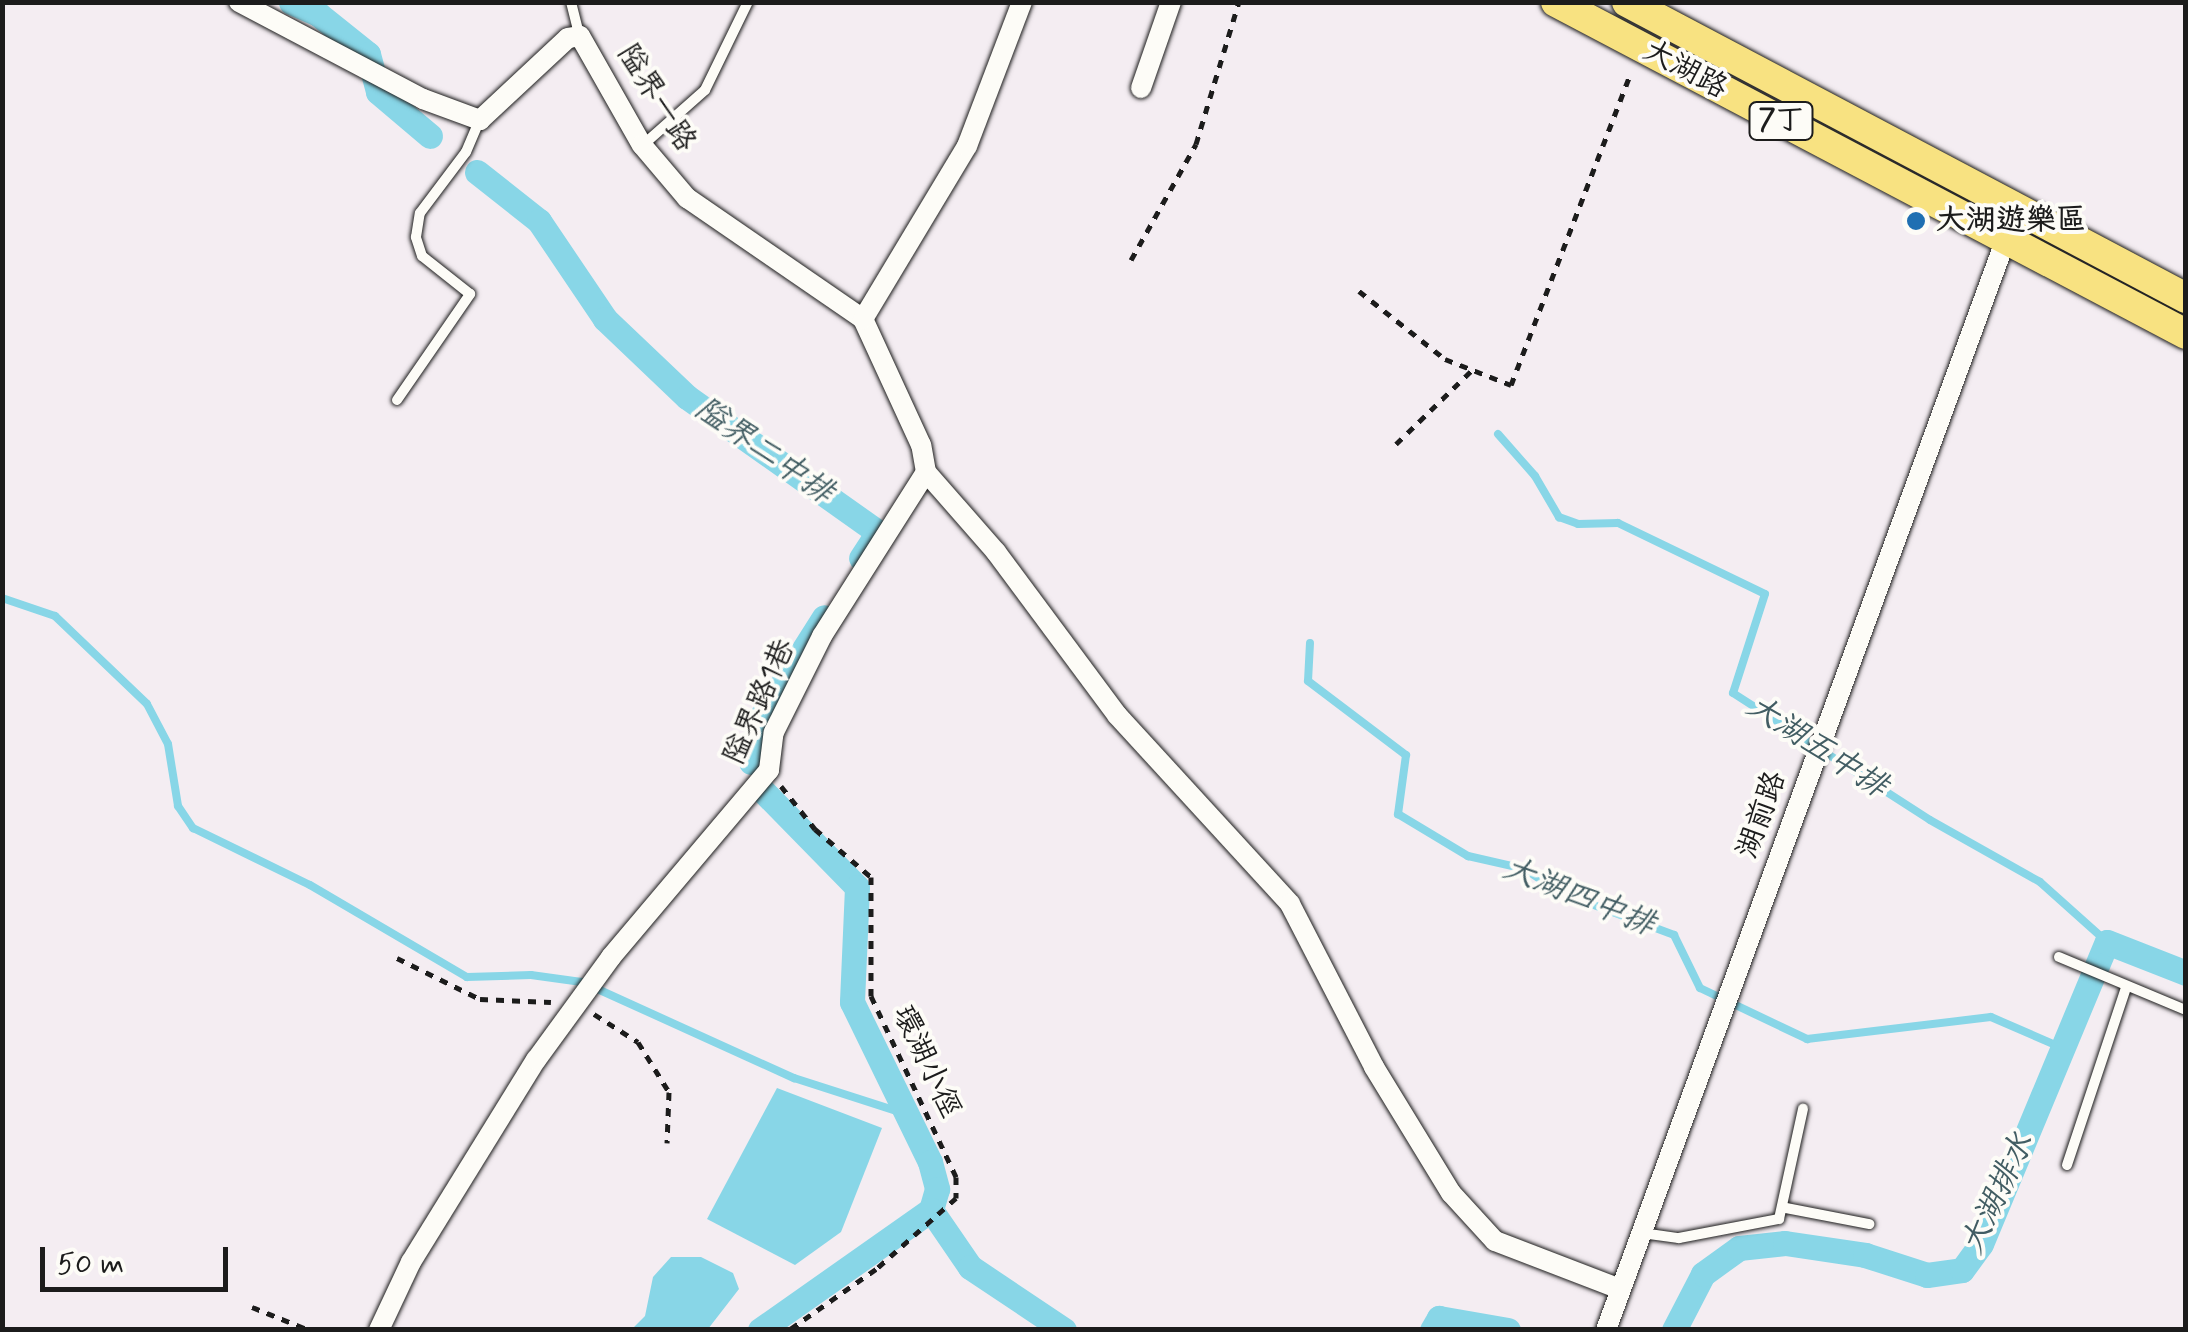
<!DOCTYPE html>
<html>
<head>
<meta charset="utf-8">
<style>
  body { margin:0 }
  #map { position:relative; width:2188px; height:1332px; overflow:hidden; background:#f4edf2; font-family:Mynerve,"LXGW WenKai TC",sans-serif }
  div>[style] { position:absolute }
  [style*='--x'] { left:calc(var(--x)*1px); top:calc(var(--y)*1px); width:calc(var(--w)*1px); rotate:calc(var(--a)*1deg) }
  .water>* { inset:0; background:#88d6e7 }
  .stream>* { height:8px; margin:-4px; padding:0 4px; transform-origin:4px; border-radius:4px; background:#88d6e7 }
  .canal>* { height:25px; margin:-12.5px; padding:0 12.5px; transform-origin:12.5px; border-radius:12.5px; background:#88d6e7 }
  .path>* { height:5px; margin-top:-2.5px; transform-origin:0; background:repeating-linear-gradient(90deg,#1c1c1c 0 8px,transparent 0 16px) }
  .roads { filter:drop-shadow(0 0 2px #1c1c1c) drop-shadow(0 0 2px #1c1c1c) }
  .service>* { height:10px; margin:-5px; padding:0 5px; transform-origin:5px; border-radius:5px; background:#fdfcf7 }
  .minor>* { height:20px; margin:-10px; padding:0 10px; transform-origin:10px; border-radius:10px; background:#fdfcf7 }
  .primary>* { height:30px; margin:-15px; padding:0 15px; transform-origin:15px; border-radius:15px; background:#f8e281 }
  .dots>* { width:28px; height:28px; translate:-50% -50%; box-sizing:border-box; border:5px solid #fdfcf7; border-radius:50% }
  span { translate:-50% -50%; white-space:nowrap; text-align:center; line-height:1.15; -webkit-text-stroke:8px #fdfcf7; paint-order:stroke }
  .shield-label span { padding:2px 8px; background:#fdfcf7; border:2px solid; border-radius:8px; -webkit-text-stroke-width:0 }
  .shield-label { font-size:28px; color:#1c1c1c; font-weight:700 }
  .street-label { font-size:30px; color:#1c1c1c }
  .poi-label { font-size:30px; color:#1c1c1c; font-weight:700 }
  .left { translate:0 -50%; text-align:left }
  .water-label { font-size:32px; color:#425d63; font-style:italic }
  .frame { position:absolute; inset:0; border:5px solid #1c1c1c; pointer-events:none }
  .scale { position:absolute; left:40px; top:1247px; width:188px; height:45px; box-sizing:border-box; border:5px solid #1c1c1c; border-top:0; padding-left:12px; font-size:30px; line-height:35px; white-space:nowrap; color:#1c1c1c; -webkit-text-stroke:8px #fdfcf7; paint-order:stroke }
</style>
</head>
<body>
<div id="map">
  <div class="water">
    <div style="clip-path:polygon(777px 1088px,882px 1128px,841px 1232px,795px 1265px,707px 1219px)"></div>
    <div style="clip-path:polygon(671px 1257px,701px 1257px,733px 1273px,739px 1289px,708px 1329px,632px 1329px,645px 1316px,653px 1277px)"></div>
  </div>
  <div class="stream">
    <div style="--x:1498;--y:434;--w:56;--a:48.6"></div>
    <div style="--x:1535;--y:476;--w:48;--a:59.7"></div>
    <div style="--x:1559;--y:517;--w:20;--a:20"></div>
    <div style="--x:1578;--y:524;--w:40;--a:-1.4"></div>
    <div style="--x:1618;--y:523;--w:163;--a:25.8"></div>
    <div style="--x:1765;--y:594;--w:104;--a:107.9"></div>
    <div style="--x:1733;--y:693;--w:234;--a:32.8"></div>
    <div style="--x:1930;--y:820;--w:126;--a:29.4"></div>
    <div style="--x:2040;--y:882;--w:90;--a:41.8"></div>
    <div style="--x:2;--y:598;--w:56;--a:18.8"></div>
    <div style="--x:55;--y:616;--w:127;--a:43.7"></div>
    <div style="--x:147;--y:704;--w:45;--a:62.3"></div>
    <div style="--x:168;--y:744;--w:63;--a:80.8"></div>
    <div style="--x:178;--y:806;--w:27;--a:56"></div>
    <div style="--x:193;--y:828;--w:130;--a:26"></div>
    <div style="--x:310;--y:885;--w:182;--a:30.4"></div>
    <div style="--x:467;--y:977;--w:64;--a:-1.8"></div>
    <div style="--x:531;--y:975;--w:51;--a:7.8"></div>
    <div style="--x:582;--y:982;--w:233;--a:24.4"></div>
    <div style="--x:794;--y:1078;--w:118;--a:17.8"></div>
    <div style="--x:1310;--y:643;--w:38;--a:93"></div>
    <div style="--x:1308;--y:681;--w:123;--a:37.1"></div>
    <div style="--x:1406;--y:755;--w:60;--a:97.7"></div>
    <div style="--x:1398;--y:814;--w:82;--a:31"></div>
    <div style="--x:1468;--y:856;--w:58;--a:12.8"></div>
    <div style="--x:1525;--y:869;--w:41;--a:34.1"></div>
    <div style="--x:1559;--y:892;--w:123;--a:20.5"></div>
    <div style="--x:1674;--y:935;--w:59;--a:63.9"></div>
    <div style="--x:1700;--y:988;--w:119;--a:25.5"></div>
    <div style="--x:1807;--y:1039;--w:185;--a:-6.8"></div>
    <div style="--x:1991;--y:1017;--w:75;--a:23.5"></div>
  </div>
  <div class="canal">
    <div style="--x:291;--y:2;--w:30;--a:24"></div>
    <div style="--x:318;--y:14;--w:64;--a:38.7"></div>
    <div style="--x:368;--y:54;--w:39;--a:75"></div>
    <div style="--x:378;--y:92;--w:68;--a:40.2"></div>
    <div style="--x:477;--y:172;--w:79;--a:38.3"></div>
    <div style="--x:539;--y:221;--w:118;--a:56"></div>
    <div style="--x:605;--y:319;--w:113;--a:43.6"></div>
    <div style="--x:687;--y:397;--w:234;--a:35.3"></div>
    <div style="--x:878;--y:532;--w:31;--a:123"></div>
    <div style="--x:751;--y:762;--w:52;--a:-75.4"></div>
    <div style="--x:764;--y:712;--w:112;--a:-57.7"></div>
    <div style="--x:763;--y:791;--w:134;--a:45.6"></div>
    <div style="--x:857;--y:887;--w:115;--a:92.5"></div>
    <div style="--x:852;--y:1002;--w:178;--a:64"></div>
    <div style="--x:930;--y:1162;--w:28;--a:75"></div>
    <div style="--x:937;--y:1189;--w:22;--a:106"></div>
    <div style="--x:931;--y:1210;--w:69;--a:55.6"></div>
    <div style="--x:970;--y:1267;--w:113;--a:33.8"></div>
    <div style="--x:760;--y:1330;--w:209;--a:-35.1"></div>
    <div style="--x:1432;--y:1330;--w:14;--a:-60"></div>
    <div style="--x:1439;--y:1318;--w:70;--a:9.9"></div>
    <div style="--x:1674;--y:1330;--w:63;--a:-62.6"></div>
    <div style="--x:1703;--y:1274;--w:44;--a:-35.8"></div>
    <div style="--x:1739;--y:1248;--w:46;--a:-6.2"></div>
    <div style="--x:1785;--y:1243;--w:81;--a:8.5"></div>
    <div style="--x:1865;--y:1255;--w:65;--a:17.9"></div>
    <div style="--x:1927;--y:1275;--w:35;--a:-8"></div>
    <div style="--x:1962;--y:1270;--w:32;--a:-54"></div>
    <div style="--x:1981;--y:1244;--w:327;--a:-67.4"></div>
    <div style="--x:2107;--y:942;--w:85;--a:21.4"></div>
  </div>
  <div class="path">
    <div style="--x:1131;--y:260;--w:133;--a:-60.7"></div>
    <div style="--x:1196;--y:144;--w:148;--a:-73.2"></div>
    <div style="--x:1359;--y:291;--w:110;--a:38.3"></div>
    <div style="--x:1445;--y:359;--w:71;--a:21.5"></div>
    <div style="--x:1511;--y:385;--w:335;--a:-69"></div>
    <div style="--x:1396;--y:444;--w:105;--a:-44.2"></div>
    <div style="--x:781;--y:786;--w:55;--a:51.7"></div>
    <div style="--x:815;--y:829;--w:74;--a:40.6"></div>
    <div style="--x:871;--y:877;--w:119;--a:90"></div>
    <div style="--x:871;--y:996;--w:200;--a:64.8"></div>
    <div style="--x:956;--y:1177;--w:21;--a:90"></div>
    <div style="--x:956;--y:1198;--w:107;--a:138.4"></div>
    <div style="--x:876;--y:1269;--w:106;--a:145"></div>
    <div style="--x:397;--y:958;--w:93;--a:26.3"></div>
    <div style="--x:480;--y:999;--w:71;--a:2.4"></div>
    <div style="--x:594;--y:1014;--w:52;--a:32.5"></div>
    <div style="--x:638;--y:1042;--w:59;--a:58.2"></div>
    <div style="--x:669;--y:1092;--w:51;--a:92.2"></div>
    <div style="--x:252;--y:1307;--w:61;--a:22"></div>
  </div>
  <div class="roads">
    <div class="service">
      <div style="--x:571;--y:2;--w:34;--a:76"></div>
      <div style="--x:643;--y:145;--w:83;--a:-41.6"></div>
      <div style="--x:705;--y:90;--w:98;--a:-64"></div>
      <div style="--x:397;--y:400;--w:129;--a:-55.4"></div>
      <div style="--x:470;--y:294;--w:61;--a:-141.6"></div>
      <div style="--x:422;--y:256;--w:20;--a:-108"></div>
      <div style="--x:416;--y:237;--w:24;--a:-81"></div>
      <div style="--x:420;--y:213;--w:76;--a:-53"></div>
      <div style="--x:466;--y:152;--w:34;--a:-67"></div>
      <div style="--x:2059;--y:957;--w:138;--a:22.7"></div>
      <div style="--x:2067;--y:1165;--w:187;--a:-71.6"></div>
      <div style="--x:1786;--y:1208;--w:85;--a:10.9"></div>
      <div style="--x:1642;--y:1233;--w:37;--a:8"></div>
      <div style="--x:1679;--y:1238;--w:102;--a:-10.8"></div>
      <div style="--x:1779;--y:1219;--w:113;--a:-77.7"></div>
    </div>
    <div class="minor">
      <div style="--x:239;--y:2;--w:208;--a:27.8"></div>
      <div style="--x:423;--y:99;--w:61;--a:20.2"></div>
      <div style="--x:480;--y:120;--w:120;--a:-43"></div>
      <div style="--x:568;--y:38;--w:12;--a:-9"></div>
      <div style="--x:580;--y:36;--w:125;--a:60.4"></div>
      <div style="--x:642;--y:145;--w:70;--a:49.7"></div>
      <div style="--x:687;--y:198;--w:214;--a:34.5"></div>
      <div style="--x:1141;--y:88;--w:91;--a:-70.8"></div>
      <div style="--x:926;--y:472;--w:106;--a:48.8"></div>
      <div style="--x:996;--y:552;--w:203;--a:53.4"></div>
      <div style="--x:1117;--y:715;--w:256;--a:47.5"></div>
      <div style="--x:1290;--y:904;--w:183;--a:62.7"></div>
      <div style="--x:1374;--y:1067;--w:148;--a:58.6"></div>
      <div style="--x:1451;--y:1193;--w:65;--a:47.5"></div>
      <div style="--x:1495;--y:1241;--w:134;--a:21"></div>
      <div style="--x:379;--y:1330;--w:75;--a:-64.8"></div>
      <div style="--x:411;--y:1262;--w:238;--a:-58.3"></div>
      <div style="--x:536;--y:1060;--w:127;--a:-53.9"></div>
      <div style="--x:611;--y:957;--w:245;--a:-49.8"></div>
      <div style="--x:769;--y:770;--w:38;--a:-83"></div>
      <div style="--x:774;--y:732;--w:107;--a:-63.4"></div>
      <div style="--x:822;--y:636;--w:194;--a:-57.6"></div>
      <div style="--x:926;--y:472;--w:27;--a:-100"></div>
      <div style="--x:921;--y:445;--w:139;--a:-114.7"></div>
      <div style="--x:863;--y:319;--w:202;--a:-59"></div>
      <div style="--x:967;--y:146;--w:154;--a:-69.1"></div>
      <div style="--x:1606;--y:1330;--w:1174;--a:-69.87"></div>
    </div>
    <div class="primary">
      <div style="--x:1556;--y:2;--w:712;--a:27.79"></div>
      <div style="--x:1627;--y:2;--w:633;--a:27.9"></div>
    </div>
  </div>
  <div class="dots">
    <div style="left:1916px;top:221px;background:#1f6fb2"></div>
  </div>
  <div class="shield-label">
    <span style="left:1781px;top:121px">7丁</span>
  </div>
  <div class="street-label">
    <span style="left:1685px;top:70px;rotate:28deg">大湖路</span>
    <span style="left:656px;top:98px;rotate:58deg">隘界一路</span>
    <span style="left:760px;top:702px;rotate:-66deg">隘界路1巷</span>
    <span style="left:1762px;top:815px;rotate:-70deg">湖前路</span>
    <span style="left:926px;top:1062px;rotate:65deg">環湖小徑</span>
  </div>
  <div class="poi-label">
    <span class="left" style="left:1936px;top:221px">大湖遊樂區</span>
  </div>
  <div class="water-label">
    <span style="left:764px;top:451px;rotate:35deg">隘界二中排</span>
    <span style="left:1817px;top:747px;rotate:33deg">大湖五中排</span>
    <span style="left:1579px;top:897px;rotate:22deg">大湖四中排</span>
    <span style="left:1998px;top:1194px;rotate:-65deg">大湖排水</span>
  </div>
  <div class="frame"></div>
  <div class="scale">50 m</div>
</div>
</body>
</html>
